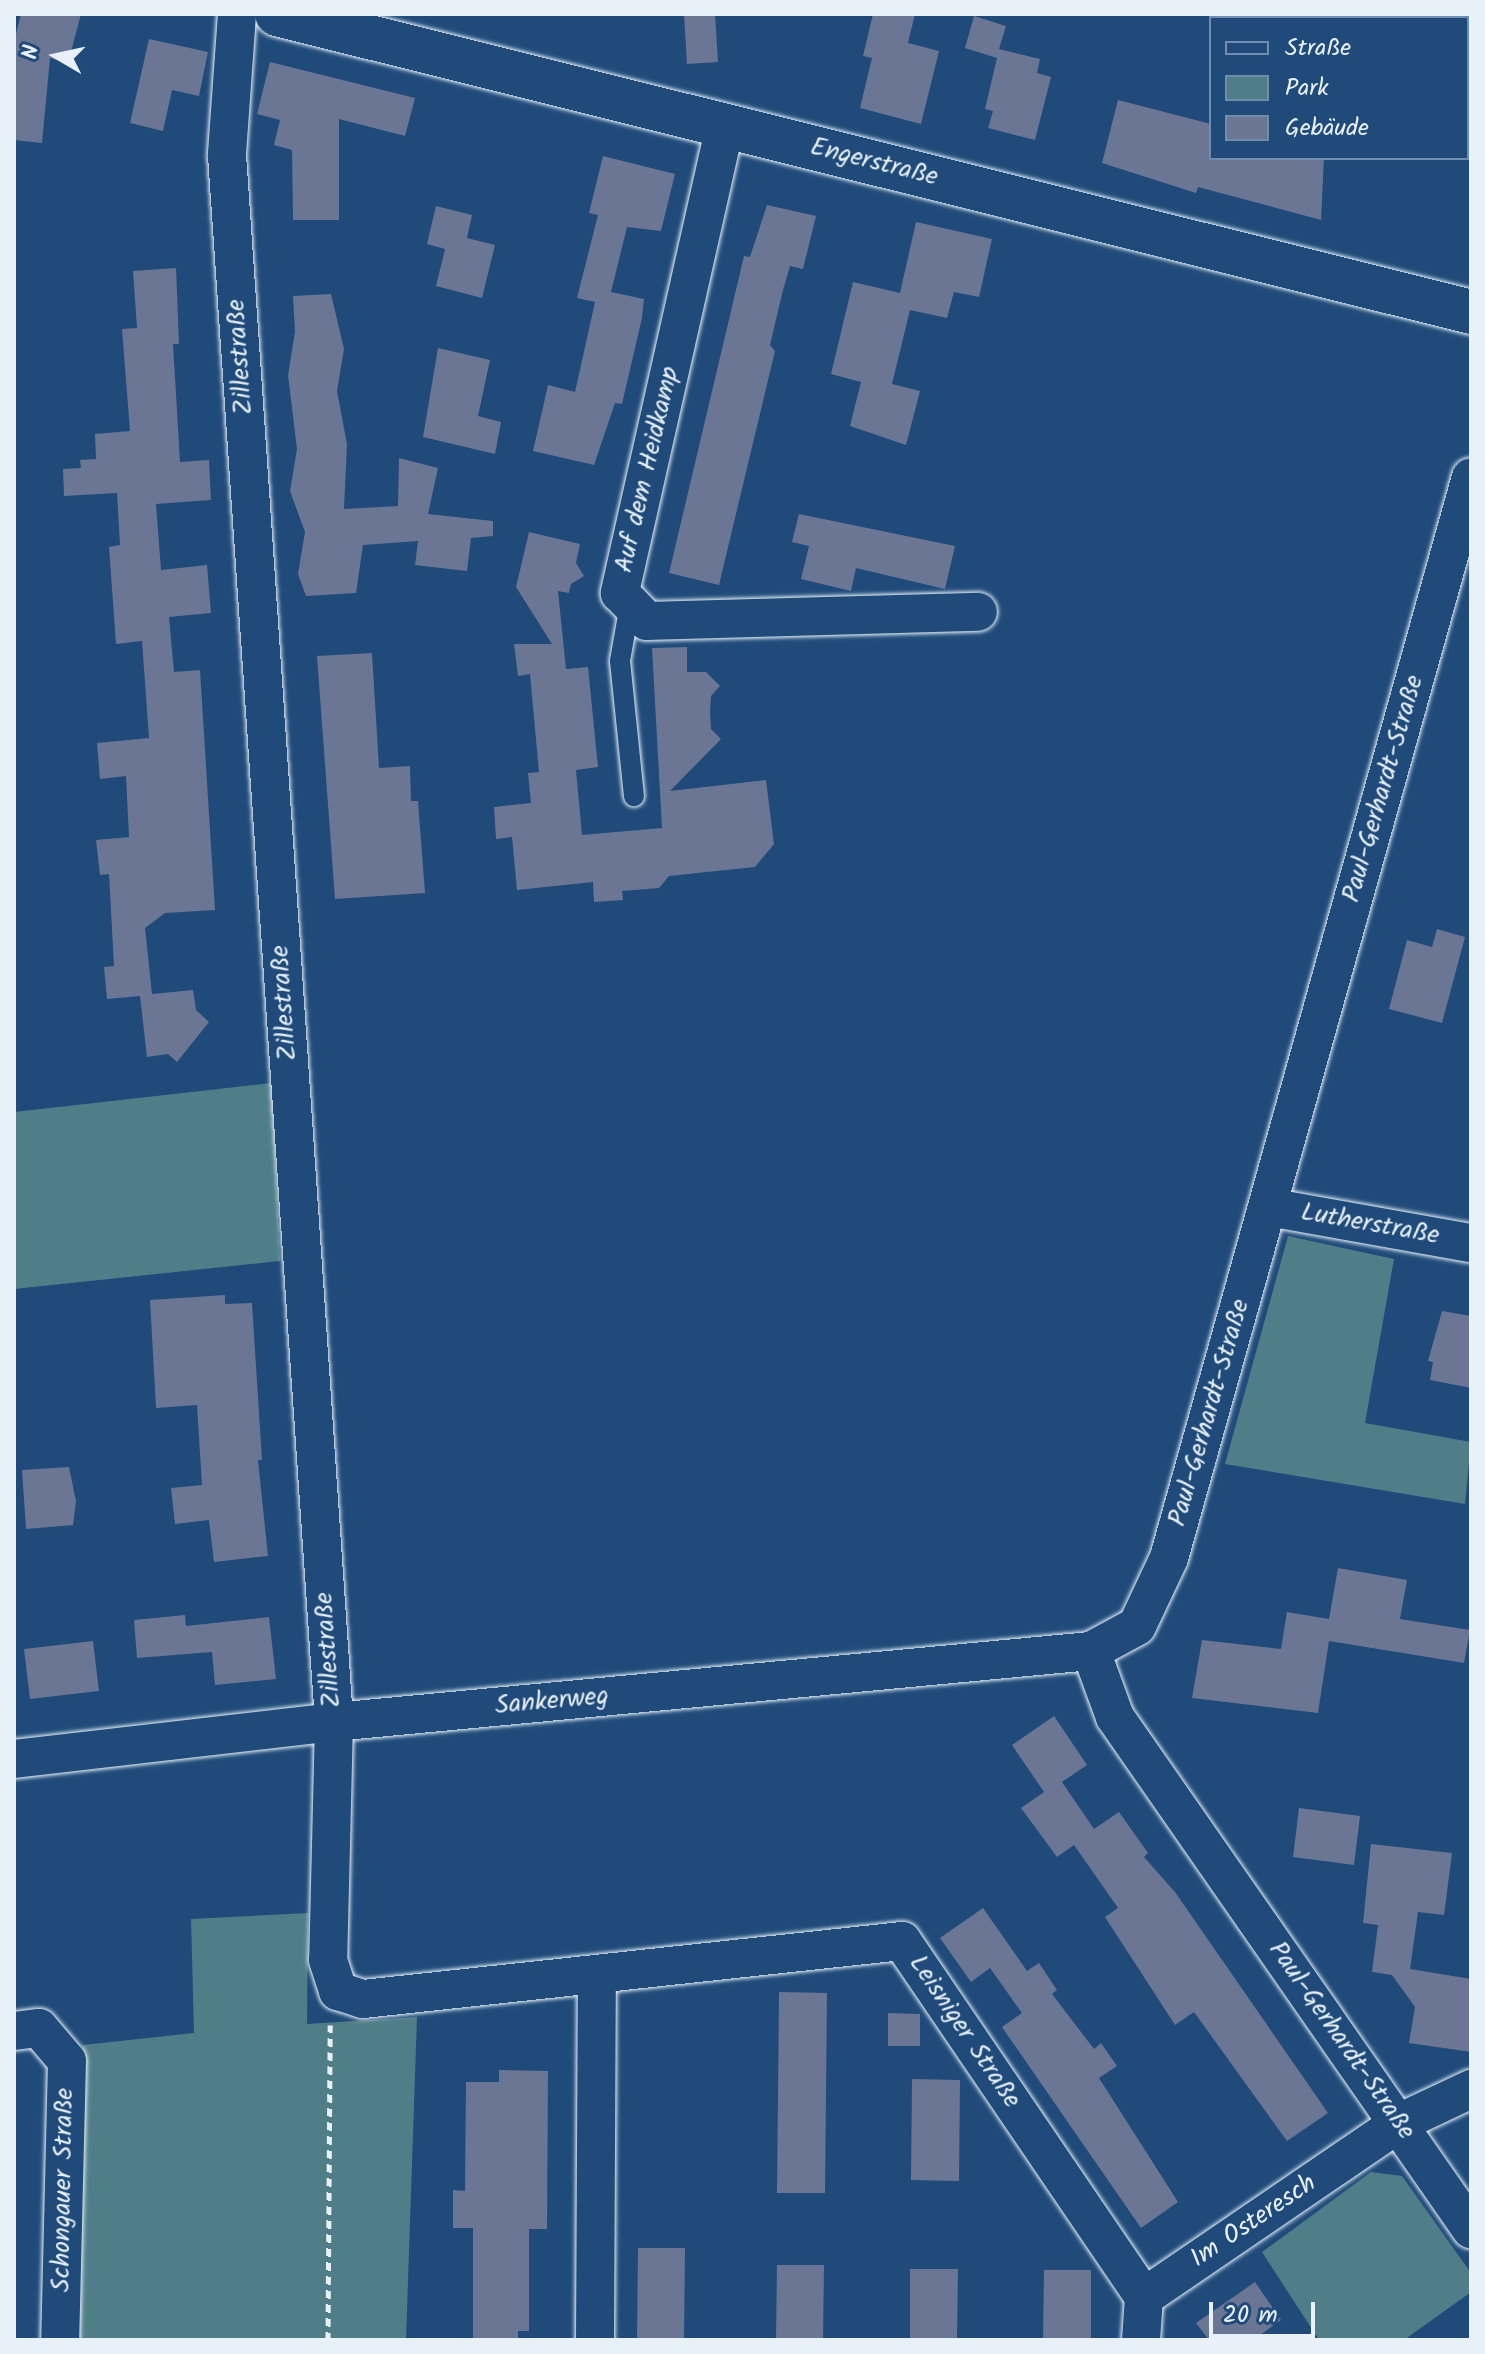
<!DOCTYPE html>
<html>
<head>
<meta charset="utf-8">
<style>
  body { margin:0 }
  #map { position:relative; width:1485px; height:2354px; overflow:hidden; background:#1f4a7a; font-family:Kalam,sans-serif }
  div>[style] { position:absolute }
  [style*='--x'] { left:calc(var(--x)*1px); top:calc(var(--y)*1px); width:calc(var(--w)*1px); rotate:calc(var(--a)*1deg) }
  .green>* { inset:0; background:#4f7e89 }
  .building>* { inset:0; background:#6b7694 }
  .path>* { height:5px; margin-top:-2.5px; transform-origin:0; background:repeating-linear-gradient(90deg,#e8f1f8 0 8px,transparent 0 14px) }
  .roads { filter:drop-shadow(0 0 2px #e8f1f8) drop-shadow(0 0 2px #e8f1f8) }
  .service>* { height:20px; margin:-10px; padding:0 10px; transform-origin:10px; border-radius:10px; background:#1f4a7a }
  .minor>* { height:38px; margin:-19px; padding:0 19px; transform-origin:19px; border-radius:19px; background:#1f4a7a }
  .secondary>* { height:44px; margin:-22px; padding:0 22px; transform-origin:22px; border-radius:22px; background:#1f4a7a }
  span { translate:-50% -50%; white-space:nowrap; text-align:center; line-height:1.15; -webkit-text-stroke:6px #1f4a7a; paint-order:stroke }
  .street-label { font-size:26px; color:#e8f1f8 }
  .frame { position:absolute; inset:0; border:16px solid #e8f1f8; pointer-events:none }
  .legend { position:absolute; left:1209px; top:16px; width:260px; height:144px; box-sizing:border-box; background:#1f4a7a; border:2px solid #6f8dac; margin:0; padding:10px 14px; list-style:none; font-size:24px; color:#e8f1f8 }
  .legend li { display:flex; align-items:center; gap:16px; height:40px }
  .legend b { width:40px; border:2px solid #6f8dac }
  .north { position:absolute; left:16px; top:16px; width:80px; height:80px; -webkit-text-stroke:6px #1f4a7a; paint-order:stroke; rotate:279deg; font-size:22px; font-weight:700; line-height:32px; text-align:center; color:#e8f1f8 }
  .north::after { content:''; display:block; margin:auto; width:28px; height:36px; background:#e8f1f8; clip-path:polygon(50% 0,100% 100%,50% 72%,0 100%) }
  .scale { position:absolute; left:1209px; top:2302px; width:106px; height:36px; box-sizing:border-box; border:4px solid #e8f1f8; border-top:0; padding-left:10px; font-size:24px; line-height:28px; white-space:nowrap; color:#e8f1f8; -webkit-text-stroke:6px #1f4a7a; paint-order:stroke }
</style>
</head>
<body>
<div id="map">
  <div class="green">
    <div style="clip-path:polygon(272px 1083px,280px 1261px,14px 1289px,14px 1112px)"></div>
    <div style="clip-path:polygon(1288px 1236px,1394px 1259px,1365px 1423px,1471px 1442px,1465px 1504px,1225px 1464px)"></div>
    <div style="clip-path:polygon(308px 1913px,307px 2024px,417px 2017px,406px 2340px,78px 2340px,83px 2045px,194px 2033px,191px 1919px)"></div>
    <div style="clip-path:polygon(1371px 2172px,1402px 2176px,1471px 2273px,1471px 2292px,1404px 2340px,1319px 2340px,1262px 2252px)"></div>
  </div>
  <div class="building">
    <div style="clip-path:polygon(21px 14px,81px 14px,68px 63px,50px 58px,42px 143px,14px 140px,14px 42px)"></div>
    <div style="clip-path:polygon(684px 14px,715px 14px,718px 62px,687px 64px)"></div>
    <div style="clip-path:polygon(873px 14px,915px 14px,908px 43px,939px 51px,921px 124px,860px 108px,872px 58px,863px 56px)"></div>
    <div style="clip-path:polygon(974px 16px,1006px 26px,999px 49px,1040px 59px,1037px 73px,1051px 77px,1035px 140px,988px 128px,993px 111px,985px 109px,997px 58px,965px 48px)"></div>
    <div style="clip-path:polygon(149px 39px,208px 52px,199px 96px,172px 90px,163px 131px,130px 123px)"></div>
    <div style="clip-path:polygon(270px 62px,415px 98px,405px 136px,339px 119px,339px 220px,293px 220px,292px 150px,274px 145px,280px 120px,257px 114px)"></div>
    <div style="clip-path:polygon(1118px 100px,1211px 124px,1211px 158px,1324px 158px,1321px 220px,1198px 187px,1196px 193px,1102px 163px)"></div>
    <div style="clip-path:polygon(603px 156px,675px 174px,661px 231px,627px 227px,611px 292px,644px 299px,642px 318px,622px 404px,615px 403px,594px 465px,533px 451px,548px 385px,575px 392px,595px 302px,577px 298px,598px 215px,589px 213px)"></div>
    <div style="clip-path:polygon(767px 205px,816px 216px,803px 269px,790px 266px,783px 290px,770px 345px,775px 351px,719px 585px,669px 573px,744px 256px,750px 257px)"></div>
    <div style="clip-path:polygon(436px 206px,472px 215px,467px 238px,495px 245px,482px 298px,436px 286px,445px 249px,427px 244px)"></div>
    <div style="clip-path:polygon(916px 222px,992px 239px,979px 297px,954px 292px,947px 318px,910px 310px,892px 384px,920px 391px,906px 445px,850px 426px,861px 382px,831px 374px,853px 282px,900px 293px)"></div>
    <div style="clip-path:polygon(176px 268px,179px 344px,173px 344px,180px 462px,209px 460px,211px 500px,156px 504px,161px 570px,207px 565px,211px 613px,169px 617px,174px 672px,200px 670px,215px 910px,165px 913px,145px 928px,152px 994px,193px 990px,196px 1010px,209px 1022px,177px 1062px,168px 1054px,147px 1057px,140px 996px,107px 999px,104px 967px,114px 966px,109px 874px,100px 875px,96px 840px,129px 837px,126px 776px,100px 779px,97px 743px,149px 738px,142px 641px,116px 644px,109px 547px,120px 545px,117px 493px,64px 496px,63px 469px,81px 468px,80px 460px,96px 459px,95px 434px,130px 431px,122px 329px,137px 328px,133px 271px)"></div>
    <div style="clip-path:polygon(331px 294px,344px 349px,337px 391px,347px 444px,344px 509px,398px 506px,399px 458px,438px 468px,428px 514px,493px 521px,493px 536px,471px 538px,467px 571px,415px 565px,418px 541px,363px 545px,356px 593px,306px 596px,298px 574px,305px 532px,290px 491px,297px 449px,288px 375px,295px 332px,293px 296px)"></div>
    <div style="clip-path:polygon(438px 348px,490px 360px,478px 416px,501px 422px,495px 454px,423px 437px)"></div>
    <div style="clip-path:polygon(799px 514px,955px 546px,945px 589px,856px 568px,851px 591px,801px 579px,809px 546px,792px 542px)"></div>
    <div style="clip-path:polygon(529px 532px,580px 544px,576px 563px,584px 576px,571px 584px,569px 593px,558px 591px,566px 669px,588px 667px,598px 767px,576px 770px,582px 835px,662px 828px,652px 648px,687px 647px,687px 672px,706px 672px,720px 686px,711px 696px,710px 712px,711px 729px,721px 739px,670px 791px,766px 780px,774px 844px,755px 867px,669px 876px,659px 888px,622px 891px,623px 900px,594px 902px,593px 882px,517px 890px,512px 837px,496px 839px,494px 807px,531px 803px,528px 773px,539px 772px,530px 674px,518px 676px,514px 644px,552px 644px,516px 587px)"></div>
    <div style="clip-path:polygon(372px 653px,379px 768px,410px 766px,411px 801px,418px 801px,425px 893px,335px 899px,317px 656px)"></div>
    <div style="clip-path:polygon(1437px 929px,1465px 937px,1442px 1023px,1389px 1009px,1407px 940px,1432px 947px)"></div>
    <div style="clip-path:polygon(225px 1295px,225px 1304px,252px 1303px,262px 1460px,258px 1460px,268px 1556px,214px 1562px,209px 1520px,175px 1524px,171px 1488px,202px 1485px,197px 1405px,156px 1408px,150px 1300px)"></div>
    <div style="clip-path:polygon(1442px 1311px,1471px 1316px,1471px 1388px,1430px 1380px,1433px 1362px,1428px 1361px)"></div>
    <div style="clip-path:polygon(69px 1467px,76px 1501px,73px 1525px,26px 1529px,22px 1470px)"></div>
    <div style="clip-path:polygon(1338px 1568px,1407px 1580px,1400px 1619px,1470px 1630px,1464px 1663px,1329px 1641px,1318px 1713px,1192px 1698px,1202px 1640px,1281px 1649px,1287px 1612px,1329px 1619px)"></div>
    <div style="clip-path:polygon(185px 1615px,186px 1626px,269px 1617px,276px 1679px,215px 1685px,212px 1652px,137px 1658px,134px 1620px)"></div>
    <div style="clip-path:polygon(93px 1641px,99px 1691px,30px 1699px,24px 1649px)"></div>
    <div style="clip-path:polygon(1054px 1716px,1087px 1765px,1062px 1782px,1094px 1829px,1119px 1812px,1148px 1853px,1144px 1857px,1175px 1892px,1328px 2113px,1287px 2141px,1194px 2012px,1175px 2025px,1105px 1917px,1118px 1908px,1074px 1845px,1057px 1857px,1021px 1808px,1044px 1792px,1012px 1745px)"></div>
    <div style="clip-path:polygon(1299px 1808px,1360px 1816px,1354px 1865px,1293px 1857px)"></div>
    <div style="clip-path:polygon(1371px 1844px,1452px 1853px,1444px 1915px,1418px 1912px,1410px 1969px,1471px 1979px,1471px 2052px,1409px 2043px,1415px 2007px,1392px 1975px,1372px 1972px,1378px 1925px,1363px 1923px)"></div>
    <div style="clip-path:polygon(983px 1908px,1027px 1971px,1039px 1963px,1057px 1990px,1052px 1994px,1094px 2049px,1101px 2043px,1117px 2066px,1099px 2078px,1178px 2202px,1141px 2228px,1002px 2027px,1022px 2013px,990px 1968px,971px 1982px,940px 1938px)"></div>
    <div style="clip-path:polygon(779px 1992px,827px 1993px,825px 2193px,777px 2193px)"></div>
    <div style="clip-path:polygon(888px 2013px,920px 2014px,920px 2046px,888px 2046px)"></div>
    <div style="clip-path:polygon(499px 2070px,548px 2071px,547px 2229px,529px 2229px,529px 2331px,518px 2331px,518px 2340px,473px 2340px,473px 2228px,453px 2228px,453px 2190px,465px 2191px,466px 2082px,499px 2082px)"></div>
    <div style="clip-path:polygon(912px 2079px,960px 2080px,959px 2181px,911px 2180px)"></div>
    <div style="clip-path:polygon(638px 2248px,685px 2248px,684px 2340px,637px 2340px)"></div>
    <div style="clip-path:polygon(777px 2265px,824px 2265px,823px 2340px,776px 2340px)"></div>
    <div style="clip-path:polygon(910px 2269px,958px 2269px,957px 2340px,910px 2340px)"></div>
    <div style="clip-path:polygon(1044px 2270px,1091px 2270px,1091px 2340px,1043px 2340px)"></div>
    <div style="clip-path:polygon(1255px 2282px,1281px 2320px,1253px 2340px,1209px 2340px,1196px 2323px)"></div>
  </div>
  <div class="path">
    <div style="--x:328;--y:2340;--w:315;--a:-89.6"></div>
  </div>
  <div class="roads">
    <div class="service">
      <div style="--x:630;--y:604;--w:58;--a:100"></div>
      <div style="--x:620;--y:661;--w:136;--a:84.1"></div>
    </div>
    <div class="minor">
      <div style="--x:237;--y:14;--w:141;--a:94.1"></div>
      <div style="--x:227;--y:155;--w:1571;--a:86.09"></div>
      <div style="--x:334;--y:1722;--w:238;--a:91.4"></div>
      <div style="--x:328;--y:1960;--w:33;--a:72"></div>
      <div style="--x:338;--y:1991;--w:26;--a:18"></div>
      <div style="--x:363;--y:1999;--w:542;--a:-6.14"></div>
      <div style="--x:902;--y:1941;--w:430;--a:55.8"></div>
      <div style="--x:725;--y:126;--w:479;--a:102.7"></div>
      <div style="--x:620;--y:593;--w:39;--a:46"></div>
      <div style="--x:647;--y:621;--w:331;--a:-1.6"></div>
      <div style="--x:1268;--y:1207;--w:206;--a:10.1"></div>
      <div style="--x:1091;--y:1651;--w:70;--a:70"></div>
      <div style="--x:1115;--y:1717;--w:624;--a:55.19"></div>
      <div style="--x:14;--y:1759;--w:322;--a:-6.6"></div>
      <div style="--x:334;--y:1722;--w:760;--a:-5.36"></div>
      <div style="--x:1091;--y:1651;--w:52;--a:-28.5"></div>
      <div style="--x:1137;--y:1626;--w:75;--a:-64.8"></div>
      <div style="--x:1169;--y:1558;--w:1122;--a:-74.39"></div>
      <div style="--x:14;--y:2031;--w:25;--a:-7"></div>
      <div style="--x:39;--y:2028;--w:43;--a:49.7"></div>
      <div style="--x:67;--y:2061;--w:279;--a:91.4"></div>
      <div style="--x:595;--y:2340;--w:366;--a:-89.7"></div>
      <div style="--x:1141;--y:2340;--w:43;--a:-86"></div>
      <div style="--x:1144;--y:2297;--w:309;--a:-34.3"></div>
      <div style="--x:1399;--y:2123;--w:80;--a:-25.3"></div>
    </div>
    <div class="secondary">
      <div style="--x:277;--y:14;--w:1231;--a:14.01"></div>
    </div>
  </div>
  <div class="street-label">
    <span style="left:874px;top:163px;rotate:14deg">Engerstraße</span>
    <span style="left:241px;top:357px;rotate:-94deg">Zillestraße</span>
    <span style="left:648px;top:470px;rotate:-77deg">Auf dem Heidkamp</span>
    <span style="left:1384px;top:789px;rotate:-74deg">Paul-Gerhardt-Straße</span>
    <span style="left:285px;top:1003px;rotate:-94deg">Zillestraße</span>
    <span style="left:1370px;top:1225px;rotate:10deg">Lutherstraße</span>
    <span style="left:1210px;top:1413px;rotate:-74deg">Paul-Gerhardt-Straße</span>
    <span style="left:329px;top:1650px;rotate:-94deg">Zillestraße</span>
    <span style="left:552px;top:1702px;rotate:-5deg">Sankerweg</span>
    <span style="left:964px;top:2032px;rotate:56deg">Leisniger Straße</span>
    <span style="left:1341px;top:2041px;rotate:55deg">Paul-Gerhardt-Straße</span>
    <span style="left:64px;top:2190px;rotate:-89deg">Schongauer Straße</span>
    <span style="left:1254px;top:2222px;rotate:-34deg">Im Osteresch</span>
  </div>
  <div class="frame"></div>
  <ul class="legend">
  <li><b style="height:10px;background:#1f4a7a"></b>Straße</li>
  <li><b style="height:22px;background:#4f7e89"></b>Park</li>
  <li><b style="height:22px;background:#6b7694"></b>Gebäude</li>
  </ul>
  <div class="north">N</div>
  <div class="scale">20 m</div>
</div>
</body>
</html>
